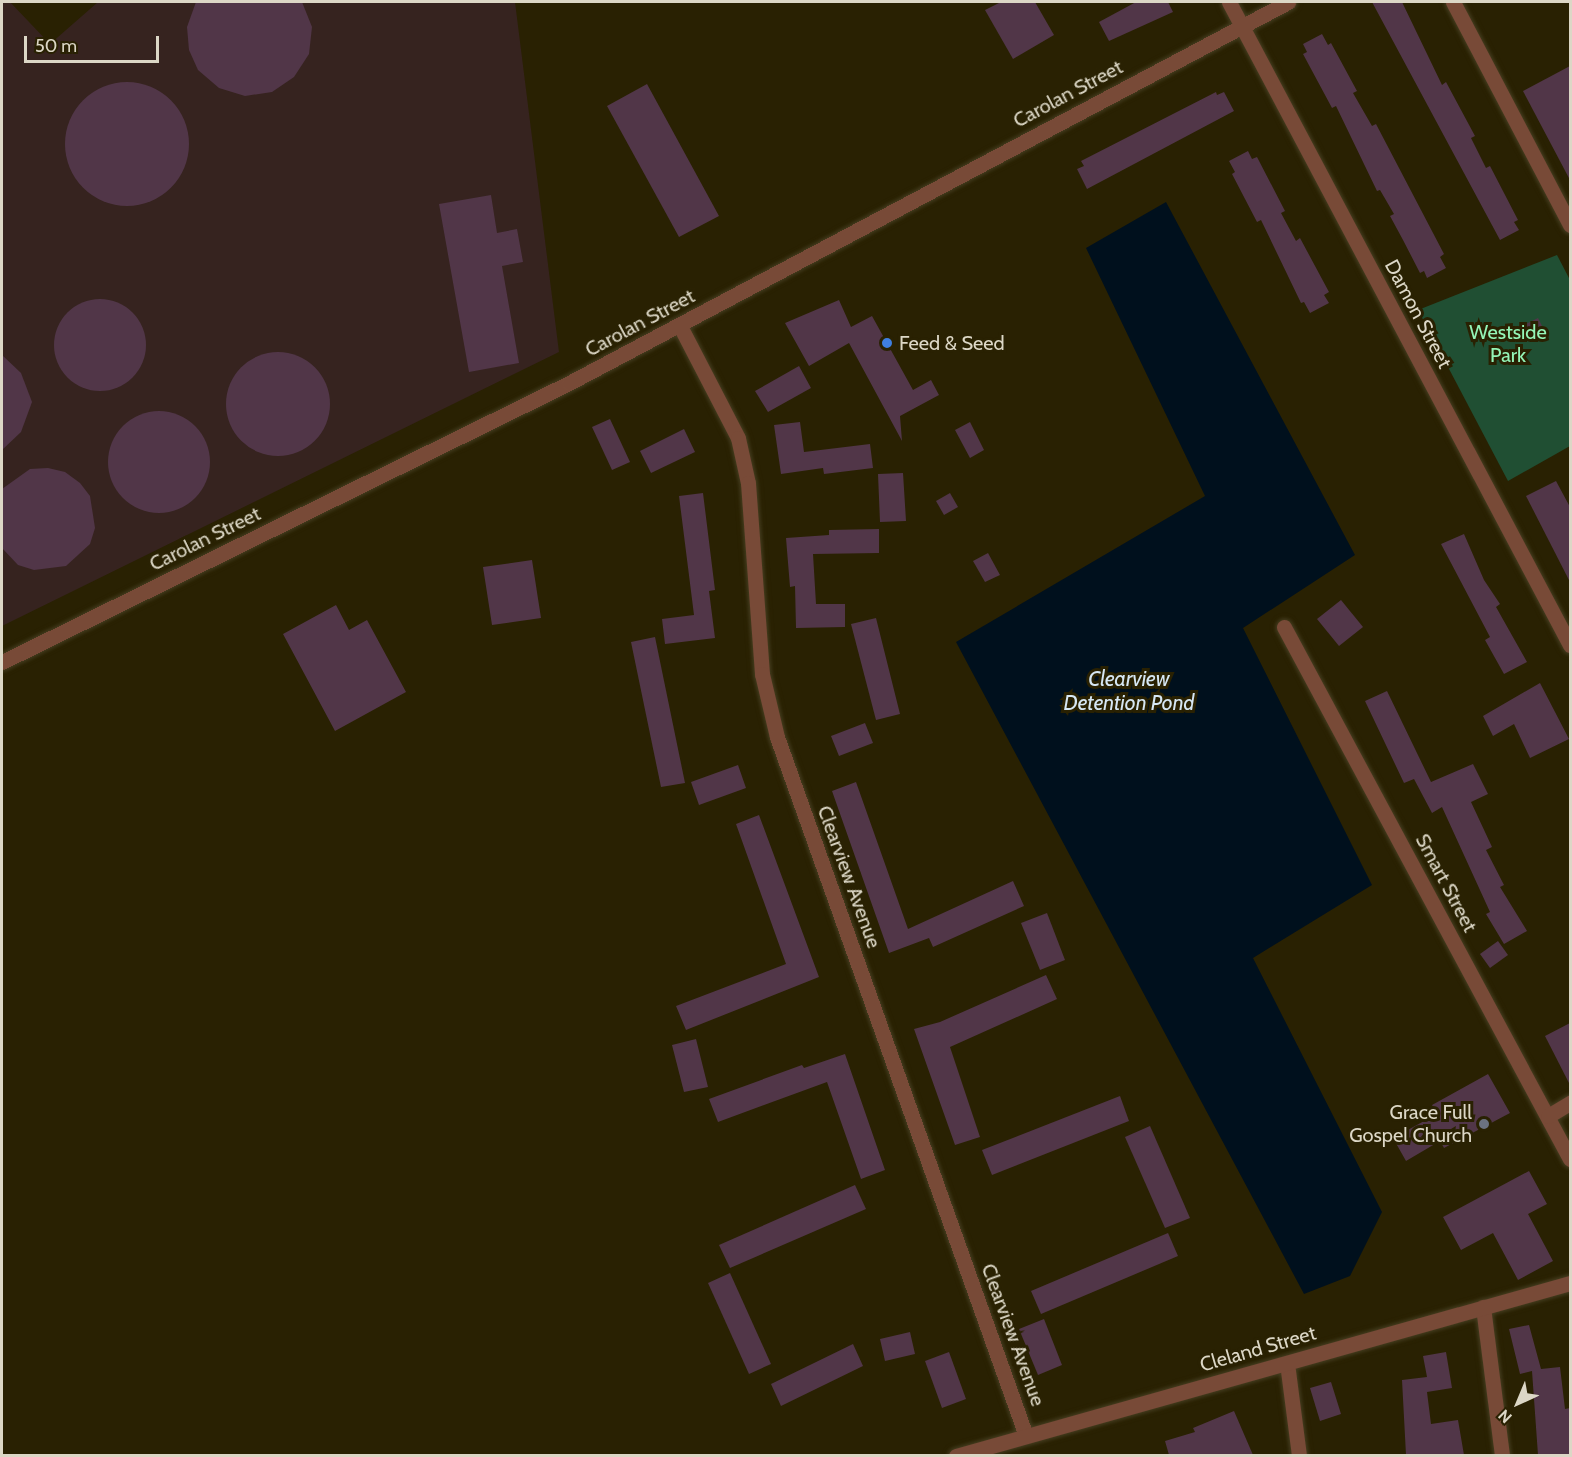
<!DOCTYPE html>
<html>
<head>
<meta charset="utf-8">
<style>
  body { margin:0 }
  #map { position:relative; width:1572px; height:1457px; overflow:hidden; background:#292102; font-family:Cabin,sans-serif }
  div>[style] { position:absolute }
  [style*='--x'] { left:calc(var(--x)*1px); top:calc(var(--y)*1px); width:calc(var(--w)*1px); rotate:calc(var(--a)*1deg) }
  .industrial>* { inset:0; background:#36231f }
  .green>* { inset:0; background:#204f33 }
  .water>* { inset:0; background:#00101d }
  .building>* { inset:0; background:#513648 }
  .round { border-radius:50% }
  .roads { filter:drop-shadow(0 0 2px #463e21) drop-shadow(0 0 2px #463e21) }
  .minor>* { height:15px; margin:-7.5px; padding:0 7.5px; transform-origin:7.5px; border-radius:7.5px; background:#784a37 }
  .dots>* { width:16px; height:16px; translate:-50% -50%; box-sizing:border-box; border:3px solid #292102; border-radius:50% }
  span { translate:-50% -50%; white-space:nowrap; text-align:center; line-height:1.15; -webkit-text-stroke:6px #292102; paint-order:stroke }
  .street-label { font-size:20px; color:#dcd7c6 }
  .park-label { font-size:20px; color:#94f5b7 }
  .poi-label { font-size:20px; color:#dcd7c6 }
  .left { translate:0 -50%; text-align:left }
  .right { translate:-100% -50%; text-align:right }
  .water-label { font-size:21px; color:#d6e7f4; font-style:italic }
  .frame { position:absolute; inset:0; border:3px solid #dcd7c6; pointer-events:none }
  .north { position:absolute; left:1488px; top:1373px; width:60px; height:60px; -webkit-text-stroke:4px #292102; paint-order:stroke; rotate:224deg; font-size:16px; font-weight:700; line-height:24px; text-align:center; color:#dcd7c6 }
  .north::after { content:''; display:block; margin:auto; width:21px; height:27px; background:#dcd7c6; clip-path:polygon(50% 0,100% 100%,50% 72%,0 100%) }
  .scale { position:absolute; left:24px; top:36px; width:135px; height:27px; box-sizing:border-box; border:3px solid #dcd7c6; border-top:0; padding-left:8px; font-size:18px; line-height:21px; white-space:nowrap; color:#dcd7c6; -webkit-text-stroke:4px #292102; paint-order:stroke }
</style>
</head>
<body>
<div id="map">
  <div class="industrial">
    <div style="clip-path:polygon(2px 2px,10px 2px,50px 44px,98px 2px,515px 2px,559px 352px,2px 626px)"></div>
  </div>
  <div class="green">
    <div style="clip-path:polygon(1557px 255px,1570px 280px,1570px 446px,1508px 481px,1418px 310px)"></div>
  </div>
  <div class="water">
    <div style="clip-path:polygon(1166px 202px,1355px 555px,1243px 628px,1372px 885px,1253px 958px,1382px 1212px,1350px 1276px,1304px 1294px,956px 642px,1205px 496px,1086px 248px)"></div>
  </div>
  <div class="building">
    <div style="clip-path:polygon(196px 2px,302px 2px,312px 27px,309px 54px,294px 77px,272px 92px,245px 96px,219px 88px,198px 70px,189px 50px,187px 27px)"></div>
    <div style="clip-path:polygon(1001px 2px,1035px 2px,1054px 35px,1013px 59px,985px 10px)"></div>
    <div style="clip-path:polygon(1136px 2px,1168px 2px,1173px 12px,1109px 41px,1099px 22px)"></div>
    <div style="clip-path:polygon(1372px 2px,1402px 2px,1442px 85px,1446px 82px,1475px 136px,1471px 138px,1486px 168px,1490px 166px,1518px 220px,1514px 222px,1519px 230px,1500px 240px)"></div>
    <div style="clip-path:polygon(1322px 34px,1328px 45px,1331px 43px,1357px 91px,1353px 93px,1372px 126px,1376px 124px,1444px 254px,1440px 257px,1446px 268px,1427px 278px,1424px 271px,1420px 273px,1403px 240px,1390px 216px,1394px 214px,1380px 190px,1377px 191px,1336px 106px,1332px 108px,1303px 54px,1307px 52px,1303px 44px)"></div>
    <div style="clip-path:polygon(1570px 66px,1570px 180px,1523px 91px)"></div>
    <div class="round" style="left:65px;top:82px;width:124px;height:124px"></div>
    <div style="clip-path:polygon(647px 84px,719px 216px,679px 237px,607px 106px)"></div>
    <div style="clip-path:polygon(1216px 92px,1217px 95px,1224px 92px,1234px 111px,1087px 189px,1077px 169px,1084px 166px,1081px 161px)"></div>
    <div style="clip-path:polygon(1248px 151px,1252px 159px,1257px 157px,1285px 211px,1281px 213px,1296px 241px,1300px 238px,1329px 292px,1324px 295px,1329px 303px,1310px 313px,1304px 302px,1301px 303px,1261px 220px,1257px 222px,1232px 174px,1235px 172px,1229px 161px)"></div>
    <div style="clip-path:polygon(491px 195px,497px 233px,517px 229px,523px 262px,502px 266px,519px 363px,469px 372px,439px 204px)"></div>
    <div class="round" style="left:54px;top:299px;width:92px;height:92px"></div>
    <div style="clip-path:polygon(839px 300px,851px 327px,872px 316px,913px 390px,931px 380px,939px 395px,900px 416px,902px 441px,849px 343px,809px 366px,785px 323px)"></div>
    <div style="clip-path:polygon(1538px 318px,1545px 332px,1530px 340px,1522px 326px)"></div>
    <div class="round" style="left:226px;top:352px;width:104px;height:104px"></div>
    <div style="clip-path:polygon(2px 355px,21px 373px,32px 402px,21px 432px,2px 450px)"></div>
    <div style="clip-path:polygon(799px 366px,811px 388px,768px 412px,755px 391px)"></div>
    <div class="round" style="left:108px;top:411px;width:102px;height:102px"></div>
    <div style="clip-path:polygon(610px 419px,630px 462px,612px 470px,592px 427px)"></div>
    <div style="clip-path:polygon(800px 422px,804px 452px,870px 444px,873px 468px,824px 474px,823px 468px,781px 474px,774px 425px)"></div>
    <div style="clip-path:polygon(970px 422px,984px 450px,970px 458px,955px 430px)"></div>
    <div style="clip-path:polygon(684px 429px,695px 452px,651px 473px,640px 451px)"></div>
    <div style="clip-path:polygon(48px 468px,65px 472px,80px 483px,90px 496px,95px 528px,90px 544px,66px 566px,34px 570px,18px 565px,2px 548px,2px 489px,30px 469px)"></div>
    <div style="clip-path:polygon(903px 473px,906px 521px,880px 522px,878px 474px)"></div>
    <div style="clip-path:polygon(1556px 481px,1570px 507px,1570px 582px,1526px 496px)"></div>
    <div style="clip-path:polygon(703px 493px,715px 590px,709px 591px,715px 638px,665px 644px,662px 619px,694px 615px,679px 496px)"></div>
    <div style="clip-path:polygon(950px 493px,958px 507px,944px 515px,936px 501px)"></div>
    <div style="clip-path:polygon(879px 529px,879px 553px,813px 554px,816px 604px,845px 604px,845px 627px,796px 628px,795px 586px,790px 587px,786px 538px,829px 535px,829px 530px)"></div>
    <div style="clip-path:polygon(1464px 534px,1484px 580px,1500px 604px,1496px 607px,1527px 662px,1504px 674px,1485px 640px,1490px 637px,1441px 544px)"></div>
    <div style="clip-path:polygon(988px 553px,1000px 575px,985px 582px,973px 561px)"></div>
    <div style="clip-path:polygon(532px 560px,541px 618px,492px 625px,483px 567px)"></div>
    <div style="clip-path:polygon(1341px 600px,1363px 627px,1339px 646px,1317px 619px)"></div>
    <div style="clip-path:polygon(336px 605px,349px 630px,367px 620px,406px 692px,335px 731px,283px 634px)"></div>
    <div style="clip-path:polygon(876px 618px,900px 714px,876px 720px,851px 624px)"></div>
    <div style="clip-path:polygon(655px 637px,685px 783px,661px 787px,631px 642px)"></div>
    <div style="clip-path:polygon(1540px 683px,1569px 739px,1530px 758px,1514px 724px,1493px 736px,1483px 716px)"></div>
    <div style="clip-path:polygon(1387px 691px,1431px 782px,1473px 764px,1488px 794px,1471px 802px,1492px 847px,1486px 850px,1504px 885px,1500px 887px,1527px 931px,1504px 944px,1486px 914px,1490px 912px,1442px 807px,1432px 813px,1414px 779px,1404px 783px,1365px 701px)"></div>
    <div style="clip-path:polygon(865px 723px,873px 743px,839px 756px,831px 736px)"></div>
    <div style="clip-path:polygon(738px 765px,746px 788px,699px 805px,691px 782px)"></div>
    <div style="clip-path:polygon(856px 782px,908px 929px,1013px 881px,1024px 906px,933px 947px,929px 938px,889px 953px,832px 791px)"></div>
    <div style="clip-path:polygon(759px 815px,819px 977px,686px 1030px,676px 1006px,786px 964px,736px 824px)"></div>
    <div style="clip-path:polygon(1047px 913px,1065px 960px,1040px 970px,1021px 923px)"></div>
    <div style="clip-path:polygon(1498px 941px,1508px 955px,1490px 968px,1480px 954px)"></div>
    <div style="clip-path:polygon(1046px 975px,1057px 999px,950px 1047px,980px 1137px,955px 1145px,914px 1029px,940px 1022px)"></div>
    <div style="clip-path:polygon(1570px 1023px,1570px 1085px,1545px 1036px)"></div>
    <div style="clip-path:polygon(696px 1039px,708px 1087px,684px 1092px,672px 1045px)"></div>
    <div style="clip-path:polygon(845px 1054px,885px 1170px,861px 1179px,827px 1082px,718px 1122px,709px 1099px,802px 1065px,804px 1068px)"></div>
    <div style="clip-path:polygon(1488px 1074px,1510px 1113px,1444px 1148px,1440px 1141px,1406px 1161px,1393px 1138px,1437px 1114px,1432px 1105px)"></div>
    <div style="clip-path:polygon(1120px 1096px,1129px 1121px,992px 1175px,982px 1150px)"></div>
    <div style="clip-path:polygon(1150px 1126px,1190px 1218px,1165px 1228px,1125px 1137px)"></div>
    <div style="clip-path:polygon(1529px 1171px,1547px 1204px,1528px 1214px,1553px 1261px,1518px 1280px,1493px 1233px,1461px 1250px,1443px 1217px)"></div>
    <div style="clip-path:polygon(855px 1185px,866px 1209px,730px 1268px,719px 1245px)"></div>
    <div style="clip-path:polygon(1168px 1233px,1178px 1256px,1041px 1314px,1031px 1291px)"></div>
    <div style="clip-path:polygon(730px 1273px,771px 1364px,749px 1374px,708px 1283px)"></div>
    <div style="clip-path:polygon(1044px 1319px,1062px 1365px,1038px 1375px,1019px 1329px)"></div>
    <div style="clip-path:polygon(1529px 1325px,1541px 1369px,1560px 1367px,1565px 1409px,1570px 1408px,1569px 1455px,1538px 1455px,1532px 1371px,1520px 1374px,1509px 1329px)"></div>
    <div style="clip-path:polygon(910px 1332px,915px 1354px,885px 1361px,880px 1339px)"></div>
    <div style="clip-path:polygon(853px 1344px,863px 1366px,781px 1406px,771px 1384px)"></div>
    <div style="clip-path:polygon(949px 1352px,966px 1399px,942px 1408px,925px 1361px)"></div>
    <div style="clip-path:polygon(1446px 1352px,1452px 1388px,1427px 1392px,1431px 1424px,1458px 1420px,1464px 1455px,1406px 1455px,1402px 1380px,1427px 1377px,1423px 1356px)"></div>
    <div style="clip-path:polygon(1331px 1382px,1341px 1414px,1320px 1421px,1310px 1388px)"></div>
    <div style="clip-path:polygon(1234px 1411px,1253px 1455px,1169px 1455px,1165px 1441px,1195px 1432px,1193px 1428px)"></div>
  </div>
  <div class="roads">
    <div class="minor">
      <div style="--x:1229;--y:2;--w:728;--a:62.06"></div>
      <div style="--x:1453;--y:2;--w:252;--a:62.3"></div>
      <div style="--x:680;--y:326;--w:126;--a:62.6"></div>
      <div style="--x:738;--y:438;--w:46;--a:77.5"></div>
      <div style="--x:748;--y:483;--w:192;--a:85.8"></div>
      <div style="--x:762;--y:674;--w:65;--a:76.6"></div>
      <div style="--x:777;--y:737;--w:742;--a:70.39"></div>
      <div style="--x:1284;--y:627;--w:604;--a:61.74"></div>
      <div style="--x:2;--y:662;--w:632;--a:-26.2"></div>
      <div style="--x:569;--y:383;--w:814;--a:-27.92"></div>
      <div style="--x:1548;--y:1116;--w:26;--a:-31"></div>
      <div style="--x:1483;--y:1307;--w:150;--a:82.7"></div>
      <div style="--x:1287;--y:1363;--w:94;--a:82.6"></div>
      <div style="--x:956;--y:1456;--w:638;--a:-15.74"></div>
    </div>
  </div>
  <div class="dots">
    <div style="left:887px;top:343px;background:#3f7fe0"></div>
    <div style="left:1484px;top:1124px;background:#6b7280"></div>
  </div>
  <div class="street-label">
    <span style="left:1068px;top:94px;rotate:-28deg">Carolan Street</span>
    <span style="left:1418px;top:314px;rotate:62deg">Damon Street</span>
    <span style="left:640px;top:323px;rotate:-28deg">Carolan Street</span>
    <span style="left:205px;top:539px;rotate:-26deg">Carolan Street</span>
    <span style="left:849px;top:877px;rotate:70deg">Clearview Avenue</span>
    <span style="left:1446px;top:883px;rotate:62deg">Smart Street</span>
    <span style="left:1013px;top:1335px;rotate:70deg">Clearview Avenue</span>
    <span style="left:1258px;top:1349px;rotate:-16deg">Cleland Street</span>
  </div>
  <div class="park-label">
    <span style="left:1508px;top:344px">Westside<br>Park</span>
  </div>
  <div class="poi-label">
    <span class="left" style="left:899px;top:343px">Feed &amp; Seed</span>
    <span class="right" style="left:1472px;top:1124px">Grace Full<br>Gospel Church</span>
  </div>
  <div class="water-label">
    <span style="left:1129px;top:691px">Clearview<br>Detention Pond</span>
  </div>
  <div class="frame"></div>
  <div class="north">N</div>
  <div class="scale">50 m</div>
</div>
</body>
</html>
